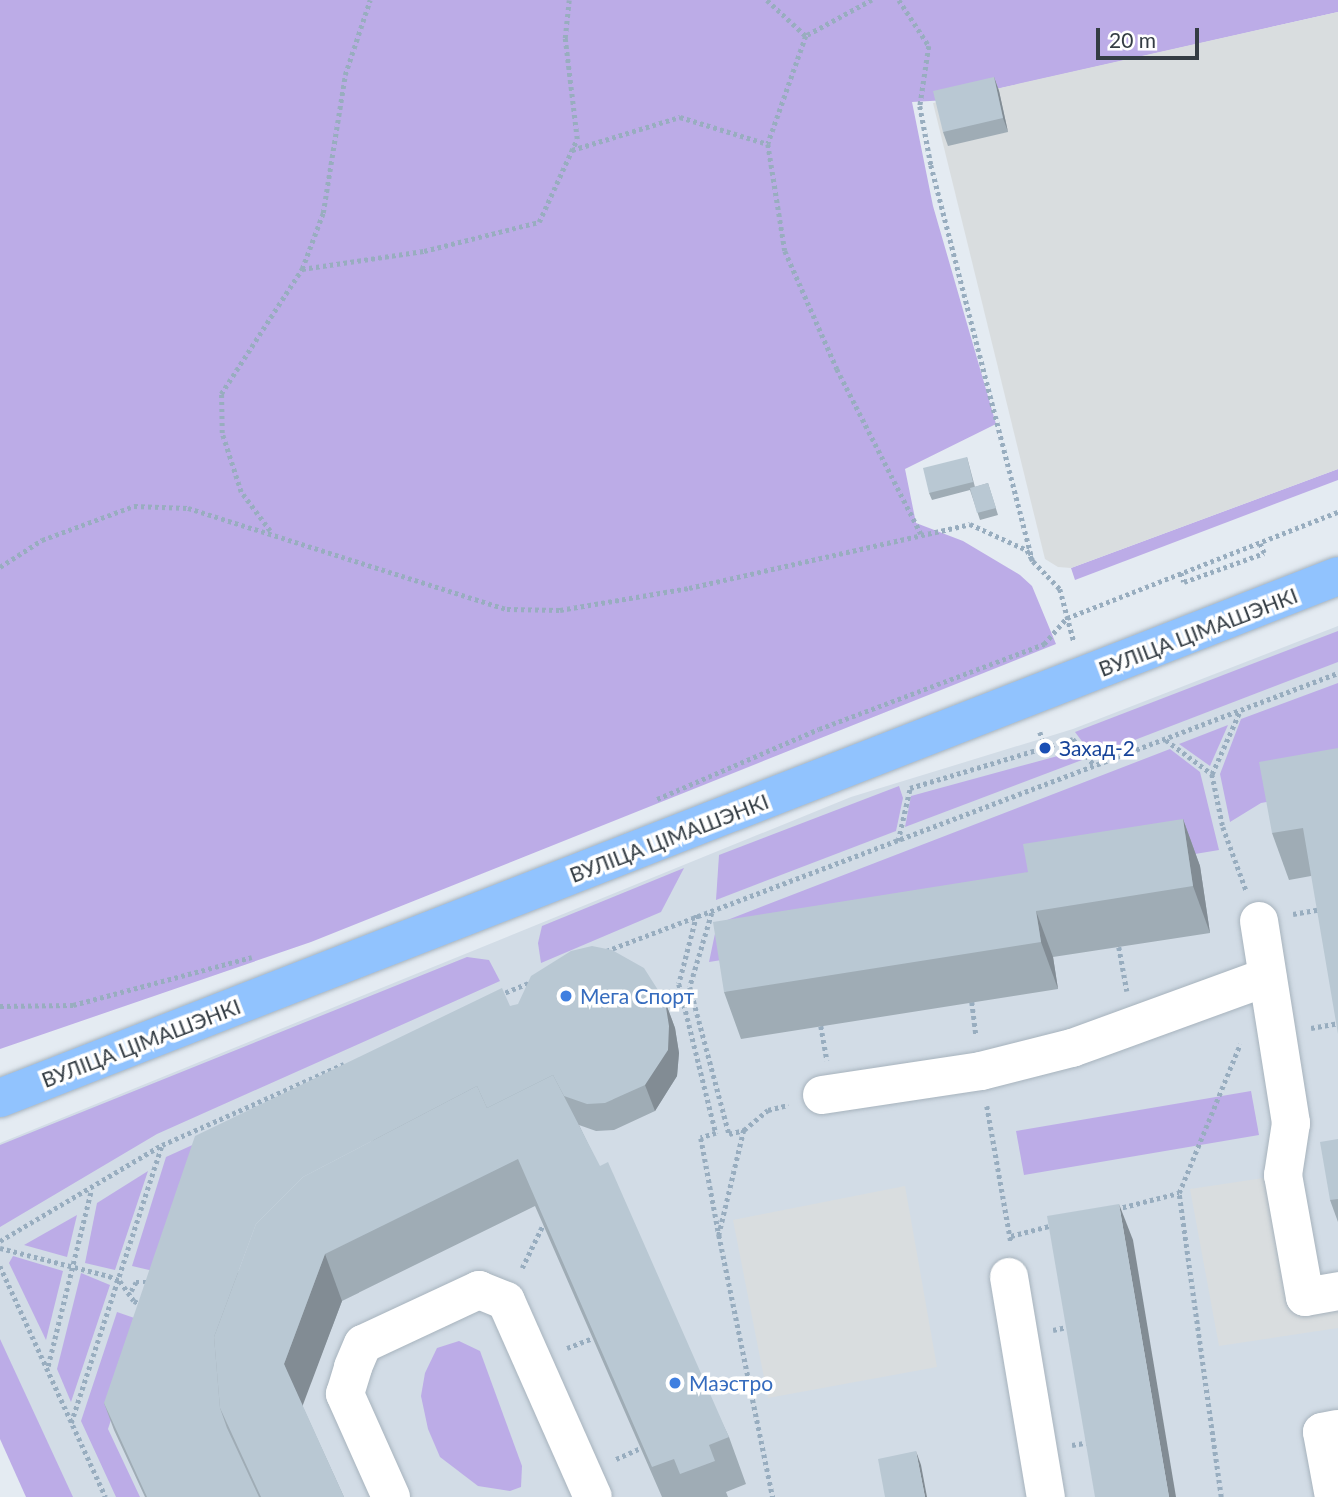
<!DOCTYPE html>
<html>
<head>
<meta charset="utf-8">
<style>
  body { margin:0 }
  #map { position:relative; width:1338px; height:1497px; overflow:hidden; background:#e4ebf2; font-family:Lato,sans-serif }
  div>[style] { position:absolute }
  [style*='--x'] { left:calc(var(--x)*1px); top:calc(var(--y)*1px); width:calc(var(--w)*1px); rotate:calc(var(--a)*1deg) }
  .residential>* { inset:0; background:#d2dce6 }
  .green>* { inset:0; background:#bcace7 }
  .parking>* { inset:0; background:#d9dddf }
  .path>* { height:4.5px; margin-top:-2.25px; transform-origin:0; background:repeating-linear-gradient(90deg,#98adbf 0 3.5px,transparent 0 7px) }
  .roads { filter:drop-shadow(0 0 2px #a7b3bd) drop-shadow(0 0 2px #a7b3bd) }
  .minor>* { height:38px; margin:-19px; padding:0 19px; transform-origin:19px; border-radius:19px; background:#fff }
  .major>* { height:38px; margin:-19px; padding:0 19px; transform-origin:19px; border-radius:19px; background:#91c3fe }
  .wall>* { inset:0; background:#9facb5 }
  .shaded-wall>* { inset:0; background:#828c94 }
  .building>* { inset:0; background:#b9c8d3 }
  .dots>* { width:19px; height:19px; translate:-50% -50%; box-sizing:border-box; border:4px solid #fff; border-radius:50% }
  span { translate:-50% -50%; white-space:nowrap; text-align:center; line-height:1.15; -webkit-text-stroke:7px #fff; paint-order:stroke }
  .street-label { font-size:21px; color:#343d44 }
  .transit-label { font-size:21px; color:#164399 }
  .left { translate:0 -50%; text-align:left }
  .shop-label { font-size:21px; color:#366cbe }
  .scale { position:absolute; left:1096px; top:28px; width:103px; height:32px; box-sizing:border-box; border:4px solid #343d44; border-top:0; padding-left:9px; font-size:21px; line-height:24px; white-space:nowrap; color:#343d44; -webkit-text-stroke:5px #fff; paint-order:stroke }
</style>
</head>
<body>
<div id="map">
  <div class="residential">
    <div style="clip-path:polygon(1338px 626px,1338px 1497px,40px 1497px,0 1408px,0 1143px,851px 797px,1073px 729px)"></div>
  </div>
  <div class="green">
    <div style="clip-path:polygon(0 0,1338px 0,1338px 12px,948px 100px,912px 102px,933px 206px,996px 424px,905px 469px,916px 523px,963px 541px,1020px 575px,1032px 586px,1056px 644px,311px 942px,0 1049px)"></div>
    <div style="clip-path:polygon(1338px 469px,1338px 480px,1075px 580px,1071px 568px)"></div>
    <div style="clip-path:polygon(1338px 631px,1338px 662px,1093px 756px,1075px 732px)"></div>
    <div style="clip-path:polygon(1338px 683px,1338px 789px,1261px 803px,1230px 822px,1220px 774px,1241px 719px)"></div>
    <div style="clip-path:polygon(1228px 725px,1210px 766px,1179px 744px)"></div>
    <div style="clip-path:polygon(1170px 749px,1200px 772px,1219px 850px,1027px 882px,1032px 911px,709px 962px,717px 924px)"></div>
    <div style="clip-path:polygon(1076px 751px,1082px 760px,905px 827px,911px 796px)"></div>
    <div style="clip-path:polygon(899px 786px,903px 798px,896px 831px,716px 900px,719px 855px)"></div>
    <div style="clip-path:polygon(684px 868px,661px 912px,541px 963px,538px 943px,542px 926px)"></div>
    <div style="clip-path:polygon(467px 957px,489px 960px,500px 981px,157px 1134px,0 1227px,0 1145px)"></div>
    <div style="clip-path:polygon(367px 1066px,162px 1273px,132px 1266px,166px 1157px)"></div>
    <div style="clip-path:polygon(1251px 1091px,1259px 1135px,1024px 1175px,1016px 1131px)"></div>
    <div style="clip-path:polygon(148px 1171px,115px 1270px,85px 1263px,97px 1203px)"></div>
    <div style="clip-path:polygon(77px 1215px,67px 1257px,24px 1245px)"></div>
    <div style="clip-path:polygon(13px 1256px,63px 1271px,46px 1340px,9px 1263px)"></div>
    <div style="clip-path:polygon(81px 1273px,110px 1285px,71px 1402px,57px 1369px)"></div>
    <div style="clip-path:polygon(117px 1312px,143px 1321px,108px 1429px,140px 1497px,116px 1497px,81px 1421px)"></div>
    <div style="clip-path:polygon(0 1339px,73px 1497px,26px 1497px,0 1439px)"></div>
    <div style="clip-path:polygon(459px 1341px,480px 1351px,522px 1466px,521px 1487px,510px 1491px,478px 1486px,440px 1457px,428px 1429px,421px 1396px,425px 1373px,437px 1348px)"></div>
  </div>
  <div class="parking">
    <div style="clip-path:polygon(1338px 12px,1338px 469px,1071px 568px,1058px 567px,1045px 559px,933px 103px)"></div>
    <div style="clip-path:polygon(1283px 1175px,1305px 1296px,1338px 1291px,1338px 1328px,1219px 1346px,1190px 1189px)"></div>
    <div style="clip-path:polygon(905px 1186px,937px 1367px,768px 1398px,733px 1220px)"></div>
  </div>
  <div class="path">
    <div style="--x:767;--y:0;--w:53;--a:42.7"></div>
    <div style="--x:872;--y:0;--w:75;--a:151.4"></div>
    <div style="--x:806;--y:36;--w:114;--a:109.4"></div>
    <div style="--x:768;--y:144;--w:108;--a:81"></div>
    <div style="--x:785;--y:251;--w:129;--a:66.2"></div>
    <div style="--x:837;--y:369;--w:185;--a:63"></div>
    <div style="--x:899;--y:0;--w:55;--a:56.9"></div>
    <div style="--x:929;--y:46;--w:61;--a:98.5"></div>
    <div style="--x:920;--y:106;--w:60;--a:79.4"></div>
    <div style="--x:931;--y:165;--w:409;--a:75.6"></div>
    <div style="--x:1033;--y:561;--w:39;--a:46"></div>
    <div style="--x:1060;--y:589;--w:55;--a:75.2"></div>
    <div style="--x:572;--y:150;--w:113;--a:-17"></div>
    <div style="--x:680;--y:117;--w:92;--a:17.1"></div>
    <div style="--x:302;--y:269;--w:123;--a:-8.4"></div>
    <div style="--x:424;--y:251;--w:119;--a:-14.2"></div>
    <div style="--x:539;--y:222;--w:91;--a:-65.4"></div>
    <div style="--x:577;--y:139;--w:102;--a:-96.8"></div>
    <div style="--x:565;--y:38;--w:38;--a:-84"></div>
    <div style="--x:270;--y:531;--w:49;--a:-126.6"></div>
    <div style="--x:241;--y:492;--w:62;--a:-107.9"></div>
    <div style="--x:222;--y:433;--w:39;--a:-91"></div>
    <div style="--x:221;--y:394;--w:149;--a:-57.1"></div>
    <div style="--x:302;--y:269;--w:60;--a:-69.4"></div>
    <div style="--x:323;--y:213;--w:140;--a:-80.9"></div>
    <div style="--x:345;--y:75;--w:79;--a:-71.6"></div>
    <div style="--x:0;--y:567;--w:50;--a:-32.7"></div>
    <div style="--x:42;--y:540;--w:98;--a:-20.3"></div>
    <div style="--x:134;--y:506;--w:54;--a:2.1"></div>
    <div style="--x:188;--y:508;--w:335;--a:17.6"></div>
    <div style="--x:507;--y:609;--w:53;--a:1.1"></div>
    <div style="--x:560;--y:610;--w:131;--a:-9.7"></div>
    <div style="--x:689;--y:588;--w:288;--a:-12.8"></div>
    <div style="--x:970;--y:524;--w:63;--a:24.5"></div>
    <div style="--x:1027;--y:550;--w:13;--a:61"></div>
    <div style="--x:1181;--y:573;--w:9;--a:72"></div>
    <div style="--x:1184;--y:582;--w:85;--a:-19.9"></div>
    <div style="--x:1264;--y:553;--w:10;--a:-114"></div>
    <div style="--x:1040;--y:732;--w:17;--a:73"></div>
    <div style="--x:1166;--y:740;--w:57;--a:36.5"></div>
    <div style="--x:1212;--y:774;--w:69;--a:-66"></div>
    <div style="--x:1212;--y:774;--w:54;--a:78.3"></div>
    <div style="--x:1223;--y:827;--w:67;--a:69.9"></div>
    <div style="--x:657;--y:799;--w:176;--a:-23.4"></div>
    <div style="--x:819;--y:729;--w:241;--a:-20.7"></div>
    <div style="--x:1044;--y:644;--w:35;--a:-49"></div>
    <div style="--x:1067;--y:618;--w:291;--a:-21.4"></div>
    <div style="--x:898;--y:841;--w:54;--a:-77.2"></div>
    <div style="--x:910;--y:788;--w:170;--a:-16.7"></div>
    <div style="--x:1073;--y:739;--w:35;--a:51"></div>
    <div style="--x:712;--y:913;--w:77;--a:106.6"></div>
    <div style="--x:690;--y:987;--w:152;--a:75.1"></div>
    <div style="--x:729;--y:1134;--w:16;--a:-15"></div>
    <div style="--x:744;--y:1130;--w:31;--a:-40"></div>
    <div style="--x:768;--y:1110;--w:21;--a:-14"></div>
    <div style="--x:1293;--y:914;--w:29;--a:-10"></div>
    <div style="--x:697;--y:915;--w:71;--a:104.6"></div>
    <div style="--x:679;--y:984;--w:154;--a:76.1"></div>
    <div style="--x:716;--y:1133;--w:16;--a:162"></div>
    <div style="--x:701;--y:1138;--w:99;--a:79.5"></div>
    <div style="--x:1119;--y:947;--w:45;--a:79.7"></div>
    <div style="--x:606;--y:951;--w:783;--a:-20.8"></div>
    <div style="--x:499;--y:995;--w:37;--a:-22"></div>
    <div style="--x:972;--y:1002;--w:33;--a:83"></div>
    <div style="--x:0;--y:1006;--w:73;--a:-0.8"></div>
    <div style="--x:73;--y:1005;--w:185;--a:-15"></div>
    <div style="--x:821;--y:1026;--w:35;--a:80"></div>
    <div style="--x:1311;--y:1028;--w:27;--a:-10"></div>
    <div style="--x:987;--y:1106;--w:138;--a:80"></div>
    <div style="--x:744;--y:1130;--w:108;--a:103.4"></div>
    <div style="--x:719;--y:1235;--w:268;--a:78.4"></div>
    <div style="--x:1116;--y:1209;--w:65;--a:-14.3"></div>
    <div style="--x:1011;--y:1236;--w:43;--a:-14.7"></div>
    <div style="--x:0;--y:1241;--w:188;--a:-30.7"></div>
    <div style="--x:162;--y:1145;--w:199;--a:-24"></div>
    <div style="--x:0;--y:1248;--w:113;--a:14.4"></div>
    <div style="--x:109;--y:1276;--w:12;--a:24"></div>
    <div style="--x:120;--y:1281;--w:24;--a:55"></div>
    <div style="--x:134;--y:1301;--w:10;--a:24"></div>
    <div style="--x:0;--y:1266;--w:254;--a:65.4"></div>
    <div style="--x:522;--y:1268;--w:48;--a:-64"></div>
    <div style="--x:131;--y:1291;--w:10;--a:-61"></div>
    <div style="--x:136;--y:1282;--w:13;--a:0"></div>
    <div style="--x:1053;--y:1330;--w:19;--a:-12"></div>
    <div style="--x:567;--y:1348;--w:28;--a:-21"></div>
    <div style="--x:48;--y:1366;--w:180;--a:-76.2"></div>
    <div style="--x:71;--y:1423;--w:293;--a:-71.9"></div>
    <div style="--x:1072;--y:1445;--w:19;--a:-9"></div>
    <div style="--x:616;--y:1459;--w:27;--a:-24"></div>
    <div style="--x:1221;--y:1497;--w:307;--a:-97.9"></div>
    <div style="--x:1179;--y:1193;--w:161;--a:-67.7"></div>
  </div>
  <div class="roads">
    <div class="minor">
      <div style="--x:1259;--y:921;--w:205;--a:81"></div>
      <div style="--x:1291;--y:1123;--w:53;--a:98.7"></div>
      <div style="--x:1283;--y:1175;--w:124;--a:79.8"></div>
      <div style="--x:1305;--y:1297;--w:34;--a:-10"></div>
      <div style="--x:822;--y:1095;--w:161;--a:-8.6"></div>
      <div style="--x:981;--y:1071;--w:94;--a:-14.2"></div>
      <div style="--x:1072;--y:1048;--w:208;--a:-20"></div>
      <div style="--x:1009;--y:1277;--w:223;--a:80.5"></div>
      <div style="--x:391;--y:1497;--w:113;--a:-114.1"></div>
      <div style="--x:345;--y:1394;--w:28;--a:-73"></div>
      <div style="--x:353;--y:1367;--w:25;--a:-67"></div>
      <div style="--x:363;--y:1344;--w:128;--a:-25"></div>
      <div style="--x:479;--y:1290;--w:29;--a:22"></div>
      <div style="--x:506;--y:1301;--w:214;--a:66.1"></div>
      <div style="--x:1334;--y:1497;--w:66;--a:-100.5"></div>
      <div style="--x:1322;--y:1432;--w:16;--a:-11"></div>
    </div>
    <div class="major">
      <div style="--x:0;--y:1098;--w:1436;--a:-21.31"></div>
    </div>
  </div>
  <div class="wall">
    <div style="clip-path:polygon(994px 77px,999px 91px,1008px 132px,948px 146px,943px 132px)"></div>
    <div style="clip-path:polygon(967px 457px,975px 487px,988px 483px,998px 515px,980px 520px,970px 490px,932px 500px,929px 493px)"></div>
    <div style="clip-path:polygon(1338px 748px,1311px 876px,1289px 880px,1272px 833px)"></div>
    <div style="clip-path:polygon(1183px 819px,1200px 866px,1210px 933px,1053px 957px,1058px 989px,741px 1039px,724px 992px,1028px 872px)"></div>
    <div style="clip-path:polygon(665px 1001px,675px 1028px,679px 1053px,677px 1076px,655px 1111px,614px 1130px,596px 1131px,579px 1125px,729px 1437px,746px 1484px,726px 1492px,728px 1497px,662px 1497px,535px 1206px,342px 1301px,302px 1405px,344px 1497px,145px 1497px,114px 1430px,104px 1403px,510px 1006px)"></div>
    <div style="clip-path:polygon(1338px 1139px,1338px 1222px,1330px 1200px)"></div>
  </div>
  <div class="shaded-wall">
    <div style="clip-path:polygon(994px 77px,999px 91px,1008px 132px,1003px 118px)"></div>
    <div style="clip-path:polygon(1183px 819px,1200px 866px,1210px 933px,1193px 886px)"></div>
    <div style="clip-path:polygon(1036px 911px,1053px 957px,1058px 989px,1041px 942px)"></div>
    <div style="clip-path:polygon(665px 1001px,675px 1028px,679px 1053px,677px 1076px,655px 1111px,645px 1085px)"></div>
    <div style="clip-path:polygon(1119px 1204px,1133px 1240px,1176px 1497px,1169px 1497px)"></div>
    <div style="clip-path:polygon(325px 1254px,342px 1301px,301px 1410px,284px 1364px)"></div>
    <div style="clip-path:polygon(916px 1451px,921px 1465px,927px 1497px,925px 1497px)"></div>
  </div>
  <div class="building">
    <div style="clip-path:polygon(994px 77px,1003px 118px,943px 132px,933px 91px)"></div>
    <div style="clip-path:polygon(967px 457px,973px 482px,929px 493px,923px 468px)"></div>
    <div style="clip-path:polygon(988px 483px,996px 508px,977px 513px,970px 488px)"></div>
    <div style="clip-path:polygon(1338px 748px,1338px 1034px,1303px 828px,1272px 833px,1259px 762px)"></div>
    <div style="clip-path:polygon(1183px 819px,1193px 886px,1036px 911px,1041px 942px,724px 992px,713px 922px,1028px 872px,1023px 844px)"></div>
    <div style="clip-path:polygon(592px 946px,612px 950px,644px 968px,665px 1001px,669px 1026px,668px 1050px,645px 1085px,605px 1103px,587px 1104px,564px 1096px,553px 1075px,487px 1108px,477px 1086px,303px 1177px,256px 1224px,214px 1337px,220px 1408px,227px 1428px,259px 1497px,147px 1497px,104px 1403px,195px 1136px,502px 988px,510px 1006px,518px 1004px,531px 976px,571px 951px)"></div>
    <div style="clip-path:polygon(553px 1075px,600px 1166px,608px 1162px,729px 1437px,709px 1445px,715px 1461px,680px 1474px,674px 1459px,652px 1467px,518px 1159px,325px 1254px,284px 1364px,344px 1497px,261px 1497px,220px 1408px,214px 1337px,256px 1224px,303px 1177px,477px 1086px,487px 1108px)"></div>
    <div style="clip-path:polygon(1338px 1139px,1338px 1199px,1330px 1200px,1320px 1142px)"></div>
    <div style="clip-path:polygon(1119px 1204px,1169px 1497px,1095px 1497px,1047px 1216px)"></div>
    <div style="clip-path:polygon(916px 1451px,925px 1497px,885px 1497px,878px 1459px)"></div>
  </div>
  <div class="dots">
    <div style="left:1045px;top:748px;background:#1a4fb4"></div>
    <div style="left:566px;top:996px;background:#3f7fe0"></div>
    <div style="left:675px;top:1383px;background:#3f7fe0"></div>
  </div>
  <div class="street-label">
    <span style="left:1198px;top:632px;rotate:-21deg">ВУЛІЦА ЦІМАШЭНКІ</span>
    <span style="left:669px;top:838px;rotate:-21deg">ВУЛІЦА ЦІМАШЭНКІ</span>
    <span style="left:141px;top:1043px;rotate:-21deg">ВУЛІЦА ЦІМАШЭНКІ</span>
  </div>
  <div class="transit-label">
    <span class="left" style="left:1059px;top:748px">Захад-2</span>
  </div>
  <div class="shop-label">
    <span class="left" style="left:580px;top:996px">Мега Спорт</span>
    <span class="left" style="left:689px;top:1383px">Маэстро</span>
  </div>
  <div class="scale">20 m</div>
</div>
</body>
</html>
